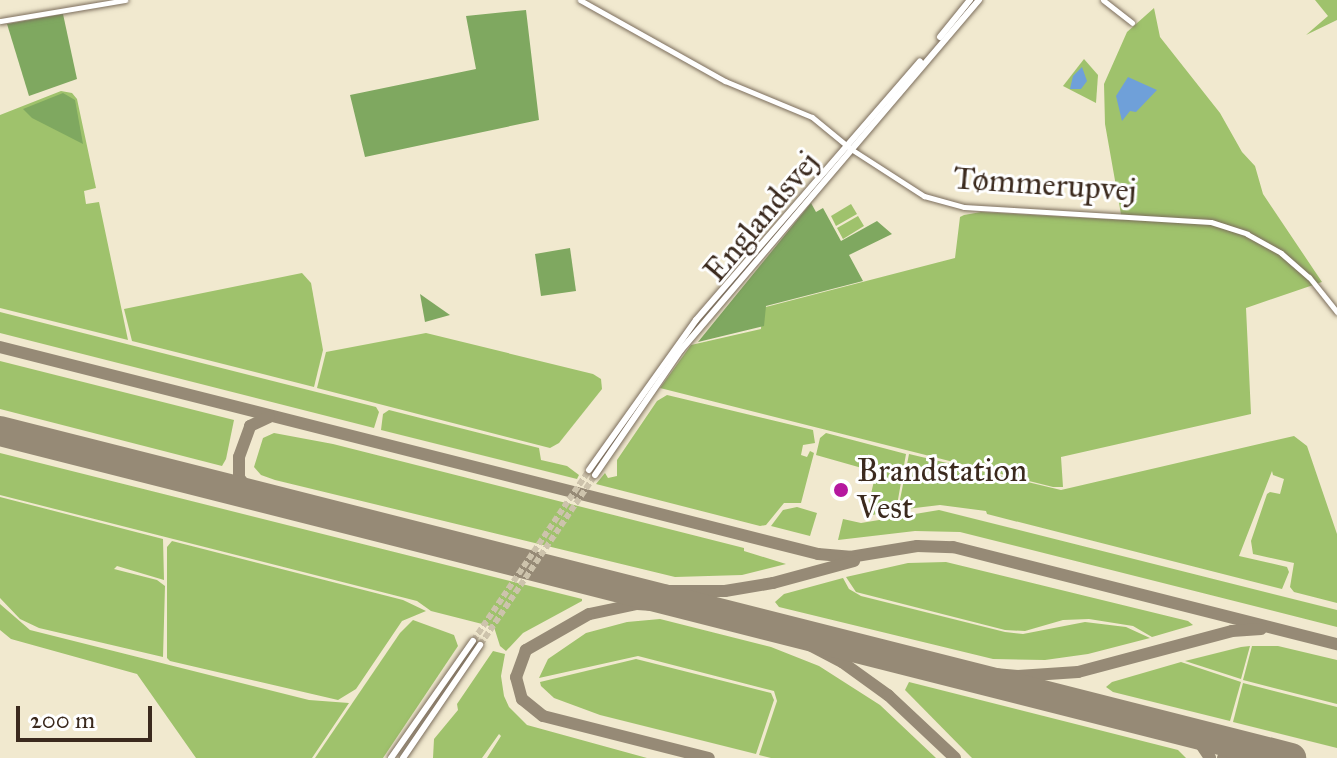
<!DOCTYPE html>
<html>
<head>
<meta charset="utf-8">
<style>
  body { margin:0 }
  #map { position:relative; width:1337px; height:758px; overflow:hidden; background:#f1e9cf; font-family:"IM FELL Great Primer",serif }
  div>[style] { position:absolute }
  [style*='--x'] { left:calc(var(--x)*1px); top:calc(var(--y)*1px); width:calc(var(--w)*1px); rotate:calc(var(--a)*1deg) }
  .green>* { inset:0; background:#9fc26c }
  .forest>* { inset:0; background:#7fa860 }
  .water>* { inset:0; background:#6fa0d9 }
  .taxiway>* { height:12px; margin:-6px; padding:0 6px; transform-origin:6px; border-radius:6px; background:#968a76 }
  .runway>* { height:30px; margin:-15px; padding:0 15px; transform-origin:15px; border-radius:15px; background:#968a76 }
  .secondary-tunnel>* { height:6px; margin-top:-3px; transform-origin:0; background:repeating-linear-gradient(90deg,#cdc3ac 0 6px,transparent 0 9px) }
  .roads { filter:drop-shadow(0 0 2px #7b6d5c) drop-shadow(0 0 2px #7b6d5c) }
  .tertiary>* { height:5px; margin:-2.5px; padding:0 2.5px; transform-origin:2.5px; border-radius:2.5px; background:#fff }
  .secondary>* { height:6px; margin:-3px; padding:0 3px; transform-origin:3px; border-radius:3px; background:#fff }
  .dots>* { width:22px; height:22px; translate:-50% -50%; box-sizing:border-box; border:4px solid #fff; border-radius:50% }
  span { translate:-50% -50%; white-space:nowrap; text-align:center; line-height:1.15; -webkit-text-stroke:6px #fff; paint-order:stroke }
  .street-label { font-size:32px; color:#3b2a1e }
  .poi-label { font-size:32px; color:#3b2a1e }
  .left { translate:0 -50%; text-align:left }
  .scale { position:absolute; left:16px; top:706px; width:136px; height:36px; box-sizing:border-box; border:4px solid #3b2a1e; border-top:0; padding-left:10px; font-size:24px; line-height:28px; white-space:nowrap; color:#3b2a1e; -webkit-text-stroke:6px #fff; paint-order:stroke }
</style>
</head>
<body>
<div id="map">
  <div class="green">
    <div style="clip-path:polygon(1315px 0,1337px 0,1337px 20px,1306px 35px,1328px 16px)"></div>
    <div style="clip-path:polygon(1154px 8px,1160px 37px,1220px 113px,1242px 152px,1255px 166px,1263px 194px,1322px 282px,1246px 308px,1251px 414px,1061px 457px,1063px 487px,1053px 487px,660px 388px,691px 345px,761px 329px,762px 308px,955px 258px,960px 217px,964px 215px,981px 212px,1122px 220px,1105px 124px,1104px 84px,1127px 32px)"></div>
    <div style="clip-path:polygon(1084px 59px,1098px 75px,1096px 103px,1063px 86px)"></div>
    <div style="clip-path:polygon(61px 91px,72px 93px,77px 99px,96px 188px,84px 191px,86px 204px,99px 202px,128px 340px,0 308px,0 115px)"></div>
    <div style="clip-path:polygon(851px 204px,857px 214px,836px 226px,831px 216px)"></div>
    <div style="clip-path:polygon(858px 216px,864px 226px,843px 239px,837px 228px)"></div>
    <div style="clip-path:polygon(302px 273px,311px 283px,323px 350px,314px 387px,132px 341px,124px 309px)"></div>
    <div style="clip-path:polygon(0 312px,376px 407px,379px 412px,374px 428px,0 333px)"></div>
    <div style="clip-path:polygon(426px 333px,593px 374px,601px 379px,602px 389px,559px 443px,550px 448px,317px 388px,326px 352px)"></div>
    <div style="clip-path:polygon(0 361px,234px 420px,226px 459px,222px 466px,0 409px)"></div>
    <div style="clip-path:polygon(667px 395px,813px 430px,815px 443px,803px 445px,801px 455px,807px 457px,810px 451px,814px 453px,801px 503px,784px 503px,766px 525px,760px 526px,596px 484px,605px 473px,608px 478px,617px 476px,617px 460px,657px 401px)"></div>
    <div style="clip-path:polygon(389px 410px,539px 448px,541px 460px,567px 466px,579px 475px,577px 479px,381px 430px,383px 414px)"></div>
    <div style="clip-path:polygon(274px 433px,333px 444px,744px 548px,744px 551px,786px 564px,742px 575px,675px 577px,275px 480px,261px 475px,254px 467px,263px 438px)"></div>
    <div style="clip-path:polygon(826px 433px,906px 454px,896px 511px,866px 516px,876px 472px,816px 455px,820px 438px)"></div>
    <div style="clip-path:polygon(1294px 436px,1307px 446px,1337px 534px,1337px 603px,1294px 592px,1290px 587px,1294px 563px,1253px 554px,1251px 541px,1267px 494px,1270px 492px,1280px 494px,1284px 479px,1273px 475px,1272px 471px,1239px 556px,1287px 567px,1289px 572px,1282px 589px,987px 514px,986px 511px,940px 505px,898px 510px,909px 454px,1061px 490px)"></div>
    <div style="clip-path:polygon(0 453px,582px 599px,582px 601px,523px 633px,506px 651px,500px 646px,494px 627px,431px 611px,417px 601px,0 495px)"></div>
    <div style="clip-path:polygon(0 497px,163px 539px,164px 580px,117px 566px,114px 569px,157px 580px,165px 586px,163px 657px,39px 628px,20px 619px,0 598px)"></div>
    <div style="clip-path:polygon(797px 507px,817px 513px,810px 536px,771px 526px,783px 510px)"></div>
    <div style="clip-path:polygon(939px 510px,1337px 610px,1337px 627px,960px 532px,915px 531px,838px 540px,843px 519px,861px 523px)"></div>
    <div style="clip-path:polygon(172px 541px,403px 600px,426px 611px,402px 621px,356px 689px,338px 700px,170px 661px,167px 658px,167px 547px)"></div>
    <div style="clip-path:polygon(946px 562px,1188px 621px,1193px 625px,1152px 637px,1133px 626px,1089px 619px,1063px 620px,1025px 631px,1005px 630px,856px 592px,846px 577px,908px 563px)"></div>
    <div style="clip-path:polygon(843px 578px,849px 589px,861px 596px,1005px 632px,1023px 634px,1085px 622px,1126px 627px,1150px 638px,1088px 654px,1045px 660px,993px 659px,779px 607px,775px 602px,784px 594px)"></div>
    <div style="clip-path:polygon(0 604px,30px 630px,309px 700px,349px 703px,312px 758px,196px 758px,137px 674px,11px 639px,0 630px)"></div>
    <div style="clip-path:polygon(660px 619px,771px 647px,819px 666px,880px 705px,936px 758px,771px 758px,759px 755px,777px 701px,774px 691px,638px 656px,539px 678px,548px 659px,586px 633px,627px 622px)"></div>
    <div style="clip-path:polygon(413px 620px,454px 635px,458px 646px,383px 758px,315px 758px,400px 633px)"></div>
    <div style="clip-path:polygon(1250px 646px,1241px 679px,1185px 661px,1241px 647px)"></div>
    <div style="clip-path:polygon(1252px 646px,1278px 646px,1337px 660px,1337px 704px,1243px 680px)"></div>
    <div style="clip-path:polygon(493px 651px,505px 654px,501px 676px,504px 696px,509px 707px,527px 725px,647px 758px,487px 758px,501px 736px,499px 734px,482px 758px,433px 758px,434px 739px,458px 710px,457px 704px)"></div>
    <div style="clip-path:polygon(636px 659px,771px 693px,774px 700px,756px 754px,600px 715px,554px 698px,541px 686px,540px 682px)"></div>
    <div style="clip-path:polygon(1181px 662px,1241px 682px,1230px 721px,1113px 692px,1106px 687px,1112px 682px)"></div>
    <div style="clip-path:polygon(909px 682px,1178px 750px,1186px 758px,972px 758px,905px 690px)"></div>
    <div style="clip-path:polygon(1243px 683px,1337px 707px,1337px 748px,1233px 722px)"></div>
  </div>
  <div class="forest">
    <div style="clip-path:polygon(526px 10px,539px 120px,365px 157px,350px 95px,476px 69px,466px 16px)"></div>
    <div style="clip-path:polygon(63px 14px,77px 79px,29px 96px,7px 24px)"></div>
    <div style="clip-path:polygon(63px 93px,75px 100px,83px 144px,32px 118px,23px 109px)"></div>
    <div style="clip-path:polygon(811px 203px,816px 212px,823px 208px,841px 241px,877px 221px,892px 234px,849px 255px,863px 281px,766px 306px,764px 326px,698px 342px)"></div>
    <div style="clip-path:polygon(570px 248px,576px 291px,541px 296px,535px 254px)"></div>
    <div style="clip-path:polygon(420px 294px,450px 315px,425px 322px)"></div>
  </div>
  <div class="water">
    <div style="clip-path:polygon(1082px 67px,1087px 81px,1081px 89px,1070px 89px,1073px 76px)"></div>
    <div style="clip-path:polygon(1128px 77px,1157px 90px,1136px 112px,1130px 111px,1122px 121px,1116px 96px)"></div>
  </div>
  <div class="taxiway">
    <div style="--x:0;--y:347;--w:844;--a:14.2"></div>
    <div style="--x:818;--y:554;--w:32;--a:5"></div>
    <div style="--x:850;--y:557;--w:68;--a:-9.3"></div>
    <div style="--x:917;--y:546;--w:36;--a:2"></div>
    <div style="--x:953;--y:547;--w:396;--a:14.2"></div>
    <div style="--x:252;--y:495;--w:21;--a:-127"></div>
    <div style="--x:239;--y:478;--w:21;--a:-90"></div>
    <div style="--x:239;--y:457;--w:33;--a:-70"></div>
    <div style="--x:250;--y:426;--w:21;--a:-25"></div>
    <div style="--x:603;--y:584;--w:66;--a:6.1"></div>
    <div style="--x:669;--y:591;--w:56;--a:0"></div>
    <div style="--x:725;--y:591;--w:49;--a:-9.5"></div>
    <div style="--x:773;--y:583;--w:84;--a:-15.2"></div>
    <div style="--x:698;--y:608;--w:61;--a:-176.2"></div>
    <div style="--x:637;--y:604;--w:49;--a:168.2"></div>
    <div style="--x:589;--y:614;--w:73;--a:150.3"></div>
    <div style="--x:526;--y:650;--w:29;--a:110"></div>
    <div style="--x:516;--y:677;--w:23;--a:75"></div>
    <div style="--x:522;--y:699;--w:27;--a:39"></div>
    <div style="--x:543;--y:716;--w:171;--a:14.2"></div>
    <div style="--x:740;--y:619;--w:61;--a:19"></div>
    <div style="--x:798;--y:639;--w:50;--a:27.6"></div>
    <div style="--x:842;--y:662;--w:57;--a:35.7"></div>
    <div style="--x:888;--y:695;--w:92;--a:43.2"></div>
    <div style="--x:939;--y:669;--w:79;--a:5.1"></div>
    <div style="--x:1018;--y:676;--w:60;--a:-3.8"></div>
    <div style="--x:1078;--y:672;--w:159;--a:-14.9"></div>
    <div style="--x:1232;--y:631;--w:29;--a:-4"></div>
    <div style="--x:1180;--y:730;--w:24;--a:33"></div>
    <div style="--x:1200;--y:743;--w:18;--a:56"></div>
    <div style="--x:1223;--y:758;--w:13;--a:-48"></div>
    <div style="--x:1232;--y:748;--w:12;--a:-9"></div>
  </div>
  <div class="runway">
    <div style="--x:0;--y:431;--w:1332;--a:14.21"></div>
  </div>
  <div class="secondary-tunnel">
    <div style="--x:473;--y:641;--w:207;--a:-55.8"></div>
    <div style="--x:480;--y:645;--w:205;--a:-55.9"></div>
  </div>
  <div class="roads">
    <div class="tertiary">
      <div style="--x:580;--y:0;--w:166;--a:29.2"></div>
      <div style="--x:725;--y:81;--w:94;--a:22.5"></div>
      <div style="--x:812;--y:117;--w:50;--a:39.4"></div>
      <div style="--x:851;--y:149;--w:87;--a:32.8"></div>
      <div style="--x:924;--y:196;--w:41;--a:15.4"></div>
      <div style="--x:964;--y:207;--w:247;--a:3.5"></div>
      <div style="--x:1211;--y:222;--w:38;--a:18"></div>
      <div style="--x:1247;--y:234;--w:39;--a:29"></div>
      <div style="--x:1281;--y:253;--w:37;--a:41"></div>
      <div style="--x:1309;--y:277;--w:45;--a:51.3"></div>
      <div style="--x:1103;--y:0;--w:37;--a:38"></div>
      <div style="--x:0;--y:21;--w:127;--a:-9.5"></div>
    </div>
    <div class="secondary">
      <div style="--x:940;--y:37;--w:48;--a:-51"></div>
      <div style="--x:589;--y:470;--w:184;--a:-54.5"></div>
      <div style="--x:696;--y:320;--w:342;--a:-49.1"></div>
      <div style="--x:595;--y:475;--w:152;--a:-55.5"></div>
      <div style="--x:681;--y:350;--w:460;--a:-49.6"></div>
      <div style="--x:391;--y:758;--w:143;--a:-55"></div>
      <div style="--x:403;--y:758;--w:137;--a:-55.7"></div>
    </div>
  </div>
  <div class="dots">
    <div style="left:841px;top:490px;background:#b5179e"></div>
  </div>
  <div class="street-label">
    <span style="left:1045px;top:185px;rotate:4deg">Tømmerupvej</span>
    <span style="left:762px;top:217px;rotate:-50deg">Englandsvej</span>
  </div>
  <div class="poi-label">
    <span class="left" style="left:857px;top:490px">Brandstation<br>Vest</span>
  </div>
  <div class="scale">200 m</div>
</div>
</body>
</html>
